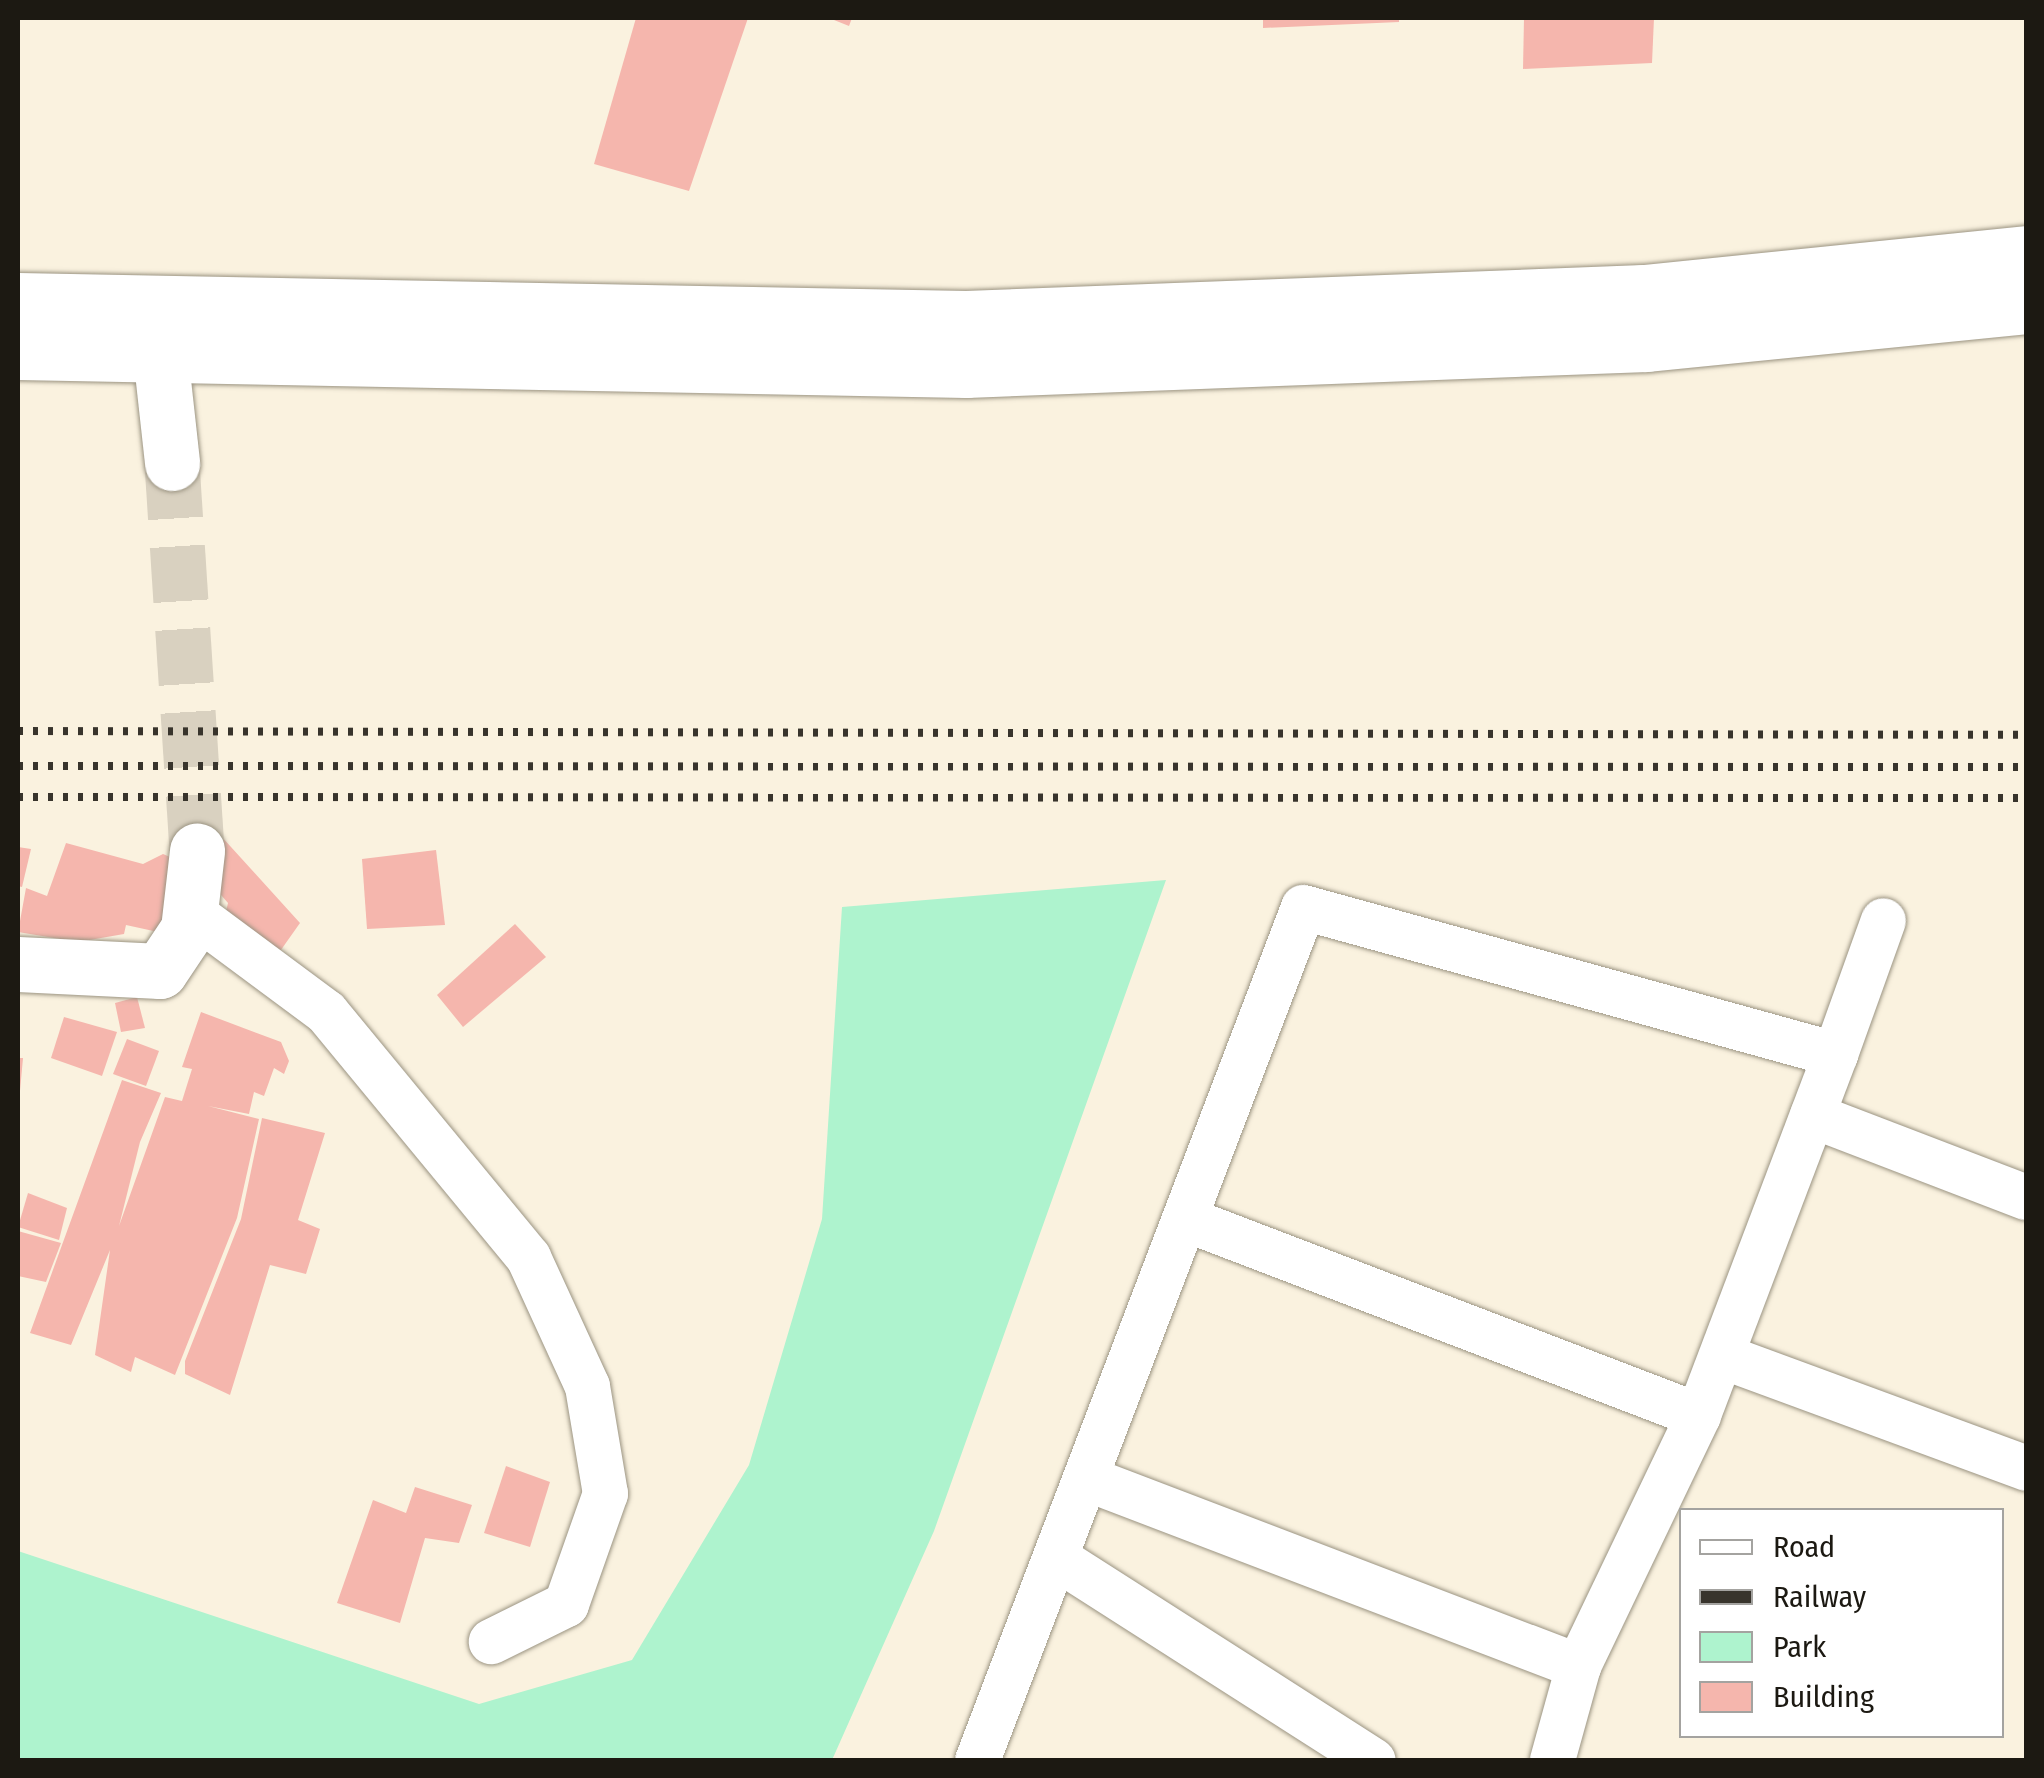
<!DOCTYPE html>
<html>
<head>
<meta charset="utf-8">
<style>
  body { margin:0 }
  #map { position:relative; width:2044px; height:1778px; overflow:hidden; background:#faf2df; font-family:"Fira Sans Condensed",sans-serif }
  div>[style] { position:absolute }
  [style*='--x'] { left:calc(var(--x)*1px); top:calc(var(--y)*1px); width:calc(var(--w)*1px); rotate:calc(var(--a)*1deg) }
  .green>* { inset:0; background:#aef3ce }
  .building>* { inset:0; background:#f5b6ad }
  .tertiary-tunnel>* { height:55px; margin-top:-27.5px; transform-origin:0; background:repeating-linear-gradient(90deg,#d9d1c0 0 55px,transparent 0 83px) }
  .roads { filter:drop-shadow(0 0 2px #9b9482) drop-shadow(0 0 2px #9b9482) }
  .minor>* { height:45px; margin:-22.5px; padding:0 22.5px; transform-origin:22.5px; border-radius:22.5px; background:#fff }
  .tertiary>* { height:55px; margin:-27.5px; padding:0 27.5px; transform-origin:27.5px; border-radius:27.5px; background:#fff }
  .secondary>* { height:55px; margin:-27.5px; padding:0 27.5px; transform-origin:27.5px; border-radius:27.5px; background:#fff }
  .rail>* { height:8px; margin-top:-4px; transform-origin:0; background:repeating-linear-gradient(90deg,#38342c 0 5px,transparent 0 15px) }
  span { translate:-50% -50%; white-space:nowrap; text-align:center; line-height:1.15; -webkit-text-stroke:8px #fff; paint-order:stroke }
  .frame { position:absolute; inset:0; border:20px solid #1c1912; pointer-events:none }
  .legend { position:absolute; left:1679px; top:1508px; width:325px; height:230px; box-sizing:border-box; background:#fff; border:2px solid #a4a3a0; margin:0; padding:12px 18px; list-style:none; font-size:30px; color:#1c1912 }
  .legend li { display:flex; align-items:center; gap:20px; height:50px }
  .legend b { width:50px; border:2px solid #a4a3a0 }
</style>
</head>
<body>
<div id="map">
  <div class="green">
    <div style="clip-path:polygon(1166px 880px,934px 1531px,832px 1760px,18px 1760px,18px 1551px,479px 1704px,632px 1660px,749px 1465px,822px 1219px,842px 907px)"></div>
  </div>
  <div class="building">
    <div style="clip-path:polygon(636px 18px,748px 18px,689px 191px,594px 164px)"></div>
    <div style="clip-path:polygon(829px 18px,852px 18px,849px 26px)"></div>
    <div style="clip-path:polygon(1263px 18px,1399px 18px,1399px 22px,1263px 28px)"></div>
    <div style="clip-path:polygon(1524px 18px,1654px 18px,1652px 63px,1523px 69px)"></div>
    <div style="clip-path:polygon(221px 836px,300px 923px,271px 964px,223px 924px,228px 903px,207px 879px,204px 851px)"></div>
    <div style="clip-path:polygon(66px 843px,143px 864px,163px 854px,184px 863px,158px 932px,126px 925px,124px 934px,78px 942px,18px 932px,26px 888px,47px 896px)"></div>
    <div style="clip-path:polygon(18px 847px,31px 849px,22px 887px,18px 886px)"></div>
    <div style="clip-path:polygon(436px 850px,445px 925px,367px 929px,362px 859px)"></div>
    <div style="clip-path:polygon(515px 924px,546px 957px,463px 1027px,437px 995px)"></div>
    <div style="clip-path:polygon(137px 997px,145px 1028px,121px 1032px,115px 1003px)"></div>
    <div style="clip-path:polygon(201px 1012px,281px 1042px,289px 1061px,284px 1074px,274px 1068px,264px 1096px,254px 1092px,249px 1114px,208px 1106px,259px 1119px,237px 1218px,175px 1375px,135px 1357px,131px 1372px,95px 1355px,110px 1250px,71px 1345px,30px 1333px,122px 1080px,161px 1093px,140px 1142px,119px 1226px,165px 1097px,182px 1101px,192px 1069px,182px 1067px)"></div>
    <div style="clip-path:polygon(64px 1017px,117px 1032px,102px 1076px,51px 1058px)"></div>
    <div style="clip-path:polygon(127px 1039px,159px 1051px,146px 1086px,113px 1074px)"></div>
    <div style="clip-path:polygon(18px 1058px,23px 1058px,20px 1091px,18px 1091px)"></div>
    <div style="clip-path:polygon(262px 1118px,325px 1133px,298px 1220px,320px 1229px,306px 1274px,270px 1265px,230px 1395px,185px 1374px,185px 1361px,241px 1219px)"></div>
    <div style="clip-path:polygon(28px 1193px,67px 1208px,59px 1240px,18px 1227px)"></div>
    <div style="clip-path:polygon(18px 1231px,61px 1243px,46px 1282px,18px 1276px)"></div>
    <div style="clip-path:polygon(506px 1466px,550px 1482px,530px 1547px,484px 1533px)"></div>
    <div style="clip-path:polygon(415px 1487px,472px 1505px,459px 1543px,425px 1538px,400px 1623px,337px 1603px,373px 1500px,406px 1513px)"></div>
  </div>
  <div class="tertiary-tunnel">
    <div style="--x:172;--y:463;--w:389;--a:86.3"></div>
  </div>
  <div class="roads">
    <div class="minor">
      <div style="--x:190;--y:911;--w:169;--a:36.6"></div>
      <div style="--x:326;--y:1012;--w:318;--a:50.5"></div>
      <div style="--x:528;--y:1257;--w:142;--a:65.4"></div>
      <div style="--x:587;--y:1386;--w:109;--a:80.5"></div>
      <div style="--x:605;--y:1493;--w:118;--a:109.4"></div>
      <div style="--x:566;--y:1604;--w:84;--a:153.7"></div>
      <div style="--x:1835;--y:1054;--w:142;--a:-70.3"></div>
      <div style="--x:1812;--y:1115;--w:229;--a:21"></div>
      <div style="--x:1186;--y:1219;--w:548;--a:20.95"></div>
      <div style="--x:1722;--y:1356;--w:324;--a:20.2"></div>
      <div style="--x:1086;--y:1478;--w:527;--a:20.91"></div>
      <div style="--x:1055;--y:1557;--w:377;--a:32.6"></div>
      <div style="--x:977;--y:1760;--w:913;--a:-69.08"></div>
      <div style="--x:1303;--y:907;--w:552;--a:15.45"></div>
      <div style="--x:1835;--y:1054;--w:386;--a:110.8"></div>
      <div style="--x:1698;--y:1415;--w:278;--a:115.6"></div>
      <div style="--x:1578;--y:1666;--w:98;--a:105.5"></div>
    </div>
    <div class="tertiary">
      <div style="--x:155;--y:308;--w:156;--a:83.7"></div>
      <div style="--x:18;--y:964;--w:142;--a:2.8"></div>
      <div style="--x:160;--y:971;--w:50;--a:-56.3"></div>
      <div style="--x:188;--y:929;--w:79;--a:-83.4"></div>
    </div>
    <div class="secondary">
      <div style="--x:18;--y:300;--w:948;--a:1.09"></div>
      <div style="--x:966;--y:318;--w:678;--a:-2.2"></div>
      <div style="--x:1644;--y:292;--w:384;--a:-5.8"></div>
      <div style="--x:18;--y:352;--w:948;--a:1.09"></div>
      <div style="--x:966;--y:370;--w:681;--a:-2.19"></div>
      <div style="--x:1647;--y:344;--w:381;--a:-5.7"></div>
    </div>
  </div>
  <div class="rail">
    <div style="--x:18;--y:731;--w:2008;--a:0.11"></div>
    <div style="--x:18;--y:766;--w:2008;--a:0.03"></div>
    <div style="--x:18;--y:797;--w:2008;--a:0.03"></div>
  </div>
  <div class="frame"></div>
  <ul class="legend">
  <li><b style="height:12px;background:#fff"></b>Road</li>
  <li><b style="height:12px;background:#38342c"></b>Railway</li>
  <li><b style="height:28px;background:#aef3ce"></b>Park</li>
  <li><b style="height:28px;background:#f5b6ad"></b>Building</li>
  </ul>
</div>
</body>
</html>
